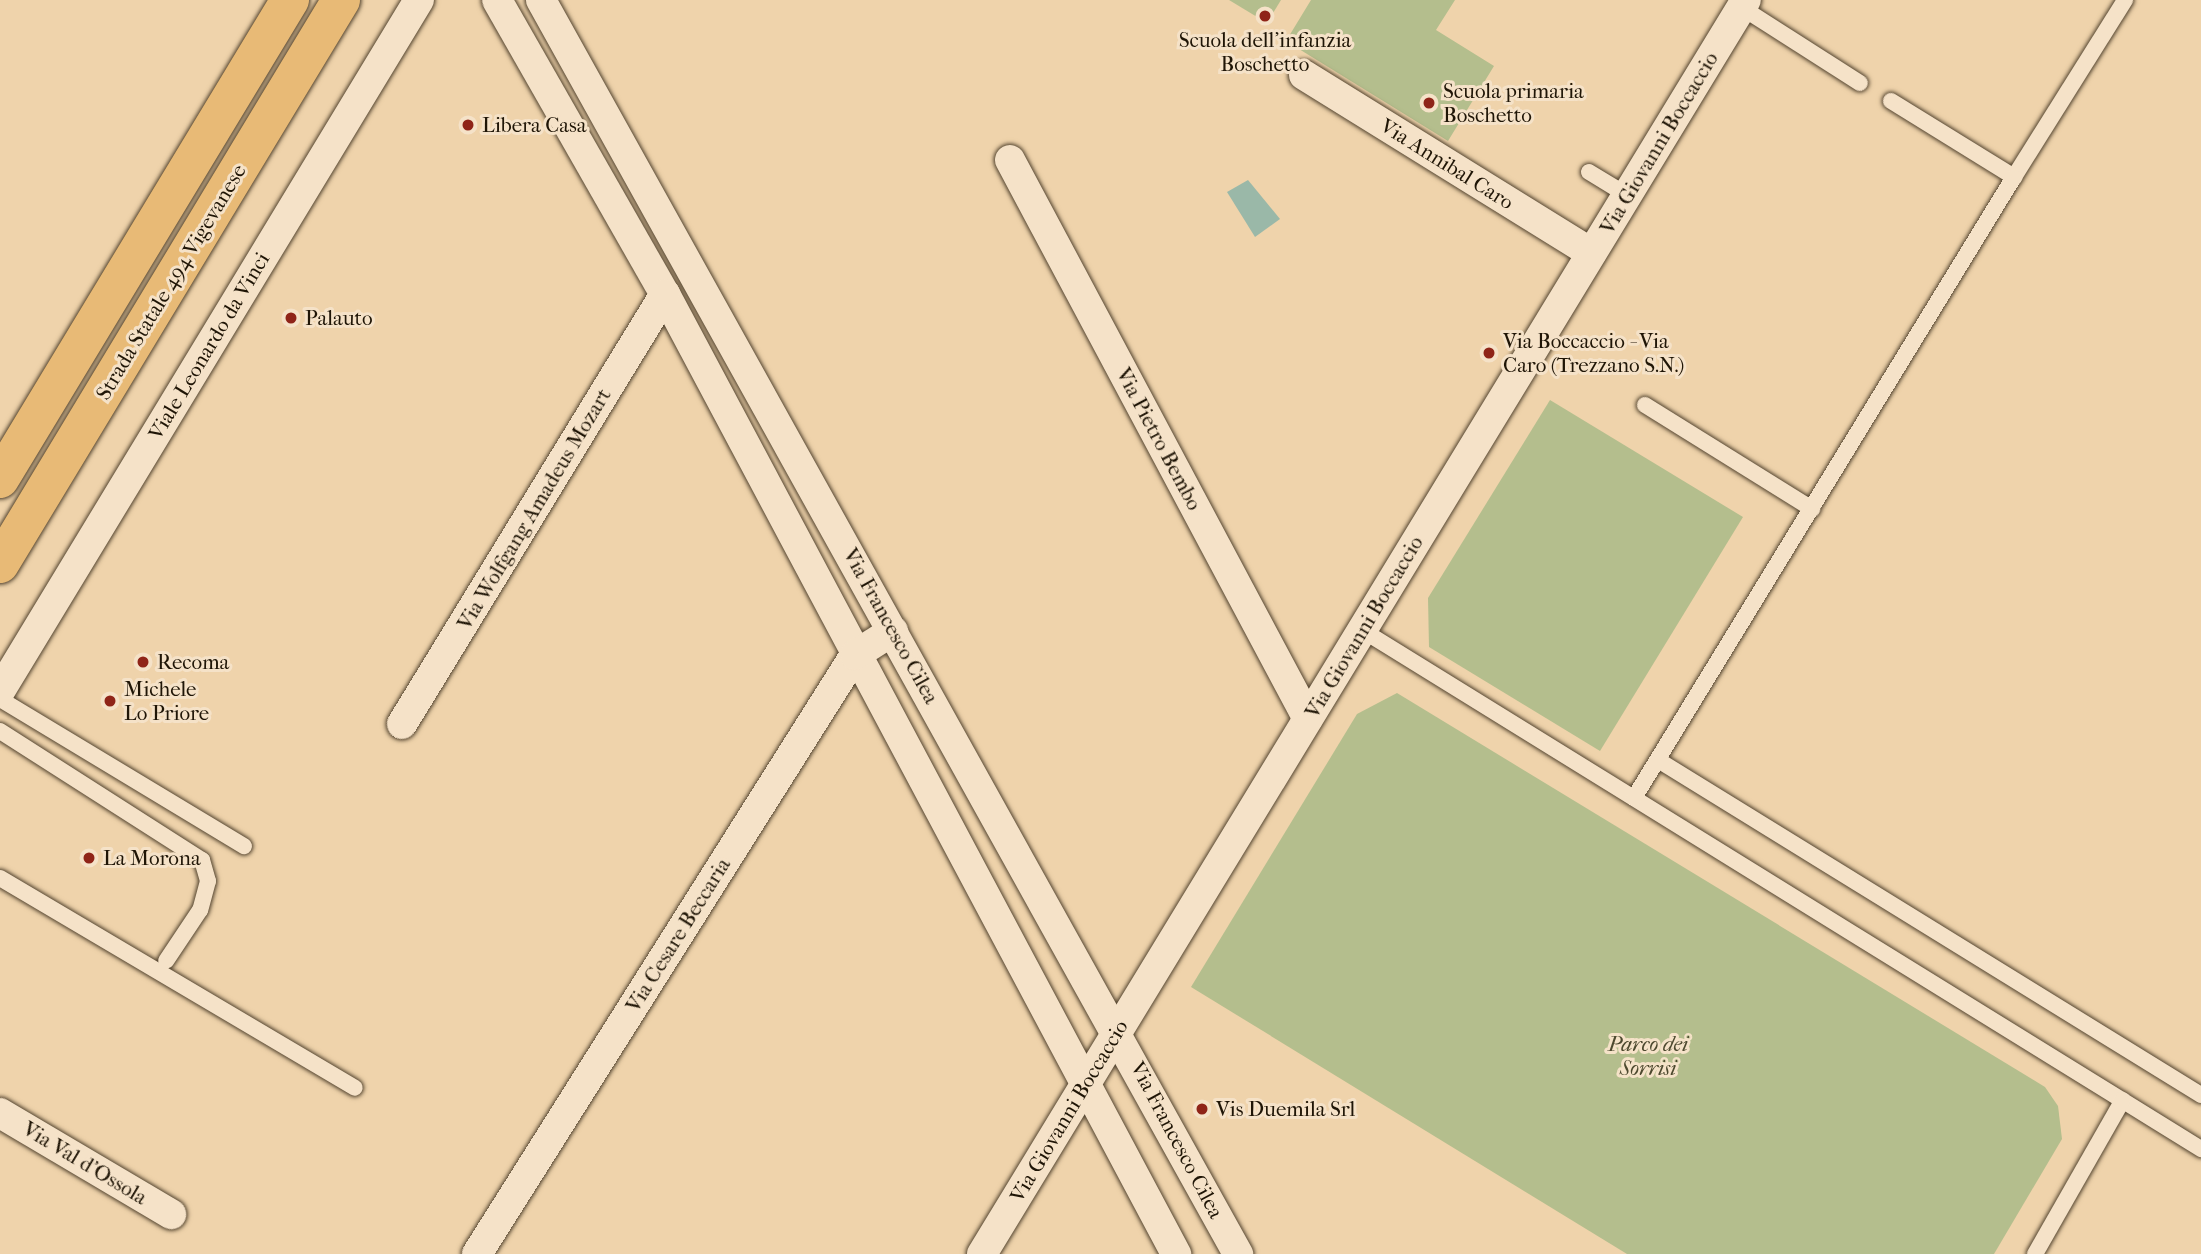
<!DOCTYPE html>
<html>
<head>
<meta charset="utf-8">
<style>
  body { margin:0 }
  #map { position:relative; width:2201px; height:1254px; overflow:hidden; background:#efd3ab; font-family:"IM FELL French Canon",serif }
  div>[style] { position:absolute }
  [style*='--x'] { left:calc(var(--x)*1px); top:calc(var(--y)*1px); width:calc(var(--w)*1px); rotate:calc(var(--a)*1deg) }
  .green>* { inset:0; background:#b4be8d }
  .water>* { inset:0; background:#9ab8a8 }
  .roads { filter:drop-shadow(0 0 2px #53442f) drop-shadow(0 0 2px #53442f) }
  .service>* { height:16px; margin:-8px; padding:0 8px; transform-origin:8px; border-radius:8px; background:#f5e2c8 }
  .minor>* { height:30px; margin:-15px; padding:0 15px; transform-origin:15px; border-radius:15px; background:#f5e2c8 }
  .primary>* { height:38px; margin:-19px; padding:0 19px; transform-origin:19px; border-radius:19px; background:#e8ba76 }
  .dots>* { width:19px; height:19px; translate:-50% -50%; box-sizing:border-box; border:4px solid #f5e2c8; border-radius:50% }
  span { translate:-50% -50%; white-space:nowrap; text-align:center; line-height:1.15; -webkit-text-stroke:6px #f5e2c8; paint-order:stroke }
  .poi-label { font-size:21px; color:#1f1506 }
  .left { translate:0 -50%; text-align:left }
  .street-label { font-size:21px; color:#1f1506 }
  .park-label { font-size:21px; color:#4c482e; font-style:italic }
</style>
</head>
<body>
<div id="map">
  <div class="green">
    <div style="clip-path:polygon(1229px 0,1281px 0,1267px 23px)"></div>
    <div style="clip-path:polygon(1311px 0,1455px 0,1436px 30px,1494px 66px,1448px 141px,1286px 41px)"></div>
    <div style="clip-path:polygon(1550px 400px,1743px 517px,1600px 751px,1429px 647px,1428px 598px)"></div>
    <div style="clip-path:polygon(1397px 693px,2045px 1087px,2058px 1106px,2062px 1139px,1994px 1254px,1627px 1254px,1191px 987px,1357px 714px)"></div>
  </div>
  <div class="water">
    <div style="clip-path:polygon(1248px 180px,1280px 219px,1255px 237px,1227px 192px)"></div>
  </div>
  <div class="roads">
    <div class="service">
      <div style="--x:1741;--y:7;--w:141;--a:32.6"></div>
      <div style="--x:1891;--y:101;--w:145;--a:31.7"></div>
      <div style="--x:2014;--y:177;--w:209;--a:-57.9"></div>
      <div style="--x:1589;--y:172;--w:44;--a:31.2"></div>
      <div style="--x:1645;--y:405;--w:197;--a:31.9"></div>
      <div style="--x:1362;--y:630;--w:987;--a:31.74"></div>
      <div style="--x:0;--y:699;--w:285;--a:31.1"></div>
      <div style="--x:0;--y:731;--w:240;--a:32.6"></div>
      <div style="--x:202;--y:860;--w:22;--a:74"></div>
      <div style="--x:208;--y:881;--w:30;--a:105"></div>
      <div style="--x:200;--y:910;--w:61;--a:123.7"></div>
      <div style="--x:1658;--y:760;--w:638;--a:31.67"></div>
      <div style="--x:1634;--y:798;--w:728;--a:-58.54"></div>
      <div style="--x:0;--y:878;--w:412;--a:30.6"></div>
      <div style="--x:2035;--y:1254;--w:177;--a:-60.3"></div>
    </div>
    <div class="minor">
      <div style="--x:497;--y:0;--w:339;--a:60.3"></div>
      <div style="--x:665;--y:294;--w:1088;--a:61.97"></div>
      <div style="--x:541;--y:0;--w:1435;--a:60.93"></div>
      <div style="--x:1304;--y:75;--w:338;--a:31.8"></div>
      <div style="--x:1010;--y:160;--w:633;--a:61.94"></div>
      <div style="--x:0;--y:691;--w:808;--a:-58.77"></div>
      <div style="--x:402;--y:724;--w:504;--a:-58.55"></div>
      <div style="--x:0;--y:1113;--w:199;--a:30.6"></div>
      <div style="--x:477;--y:1254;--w:708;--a:-57.75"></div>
      <div style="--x:855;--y:655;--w:45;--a:-32.3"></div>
      <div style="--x:982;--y:1254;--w:1468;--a:-58.65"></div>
    </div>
    <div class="primary">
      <div style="--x:0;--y:479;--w:560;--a:-58.81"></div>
      <div style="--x:0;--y:564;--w:659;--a:-58.84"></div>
    </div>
  </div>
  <div class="dots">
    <div style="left:1265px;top:16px;background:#8f2418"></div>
    <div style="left:1429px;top:103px;background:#8f2418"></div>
    <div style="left:468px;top:125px;background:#8f2418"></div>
    <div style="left:291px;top:318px;background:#8f2418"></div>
    <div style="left:1489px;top:353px;background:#8f2418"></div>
    <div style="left:143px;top:662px;background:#8f2418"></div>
    <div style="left:110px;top:701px;background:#8f2418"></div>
    <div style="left:89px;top:858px;background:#8f2418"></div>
    <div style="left:1202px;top:1109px;background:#8f2418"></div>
  </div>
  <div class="poi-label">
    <span style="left:1265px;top:52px">Scuola dell'infanzia<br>Boschetto</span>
    <span class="left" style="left:1443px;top:103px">Scuola primaria<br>Boschetto</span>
    <span class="left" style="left:482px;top:125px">Libera Casa</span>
    <span class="left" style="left:305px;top:318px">Palauto</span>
    <span class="left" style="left:1503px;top:353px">Via Boccaccio - Via<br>Caro (Trezzano S.N.)</span>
    <span class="left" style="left:157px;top:662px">Recoma</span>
    <span class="left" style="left:124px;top:701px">Michele<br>Lo Priore</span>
    <span class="left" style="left:103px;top:858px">La Morona</span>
    <span class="left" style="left:1216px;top:1109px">Vis Duemila Srl</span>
  </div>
  <div class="street-label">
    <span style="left:1659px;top:143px;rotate:-59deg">Via Giovanni Boccaccio</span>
    <span style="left:1447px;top:164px;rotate:32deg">Via Annibal Caro</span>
    <span style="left:171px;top:282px;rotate:-59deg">Strada Statale 494 Vigevanese</span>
    <span style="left:209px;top:346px;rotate:-59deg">Viale Leonardo da Vinci</span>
    <span style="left:1159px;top:439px;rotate:62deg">Via Pietro Bembo</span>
    <span style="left:534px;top:509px;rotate:-59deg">Via Wolfgang Amadeus Mozart</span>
    <span style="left:891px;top:626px;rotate:61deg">Via Francesco Cilea</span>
    <span style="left:1364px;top:627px;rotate:-59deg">Via Giovanni Boccaccio</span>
    <span style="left:678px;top:935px;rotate:-58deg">Via Cesare Beccaria</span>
    <span style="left:1069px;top:1111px;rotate:-59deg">Via Giovanni Boccaccio</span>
    <span style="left:1177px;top:1140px;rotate:62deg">Via Francesco Cilea</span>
    <span style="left:85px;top:1163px;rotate:31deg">Via Val d'Ossola</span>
  </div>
  <div class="park-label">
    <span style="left:1648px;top:1056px">Parco dei<br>Sorrisi</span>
  </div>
</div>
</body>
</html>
